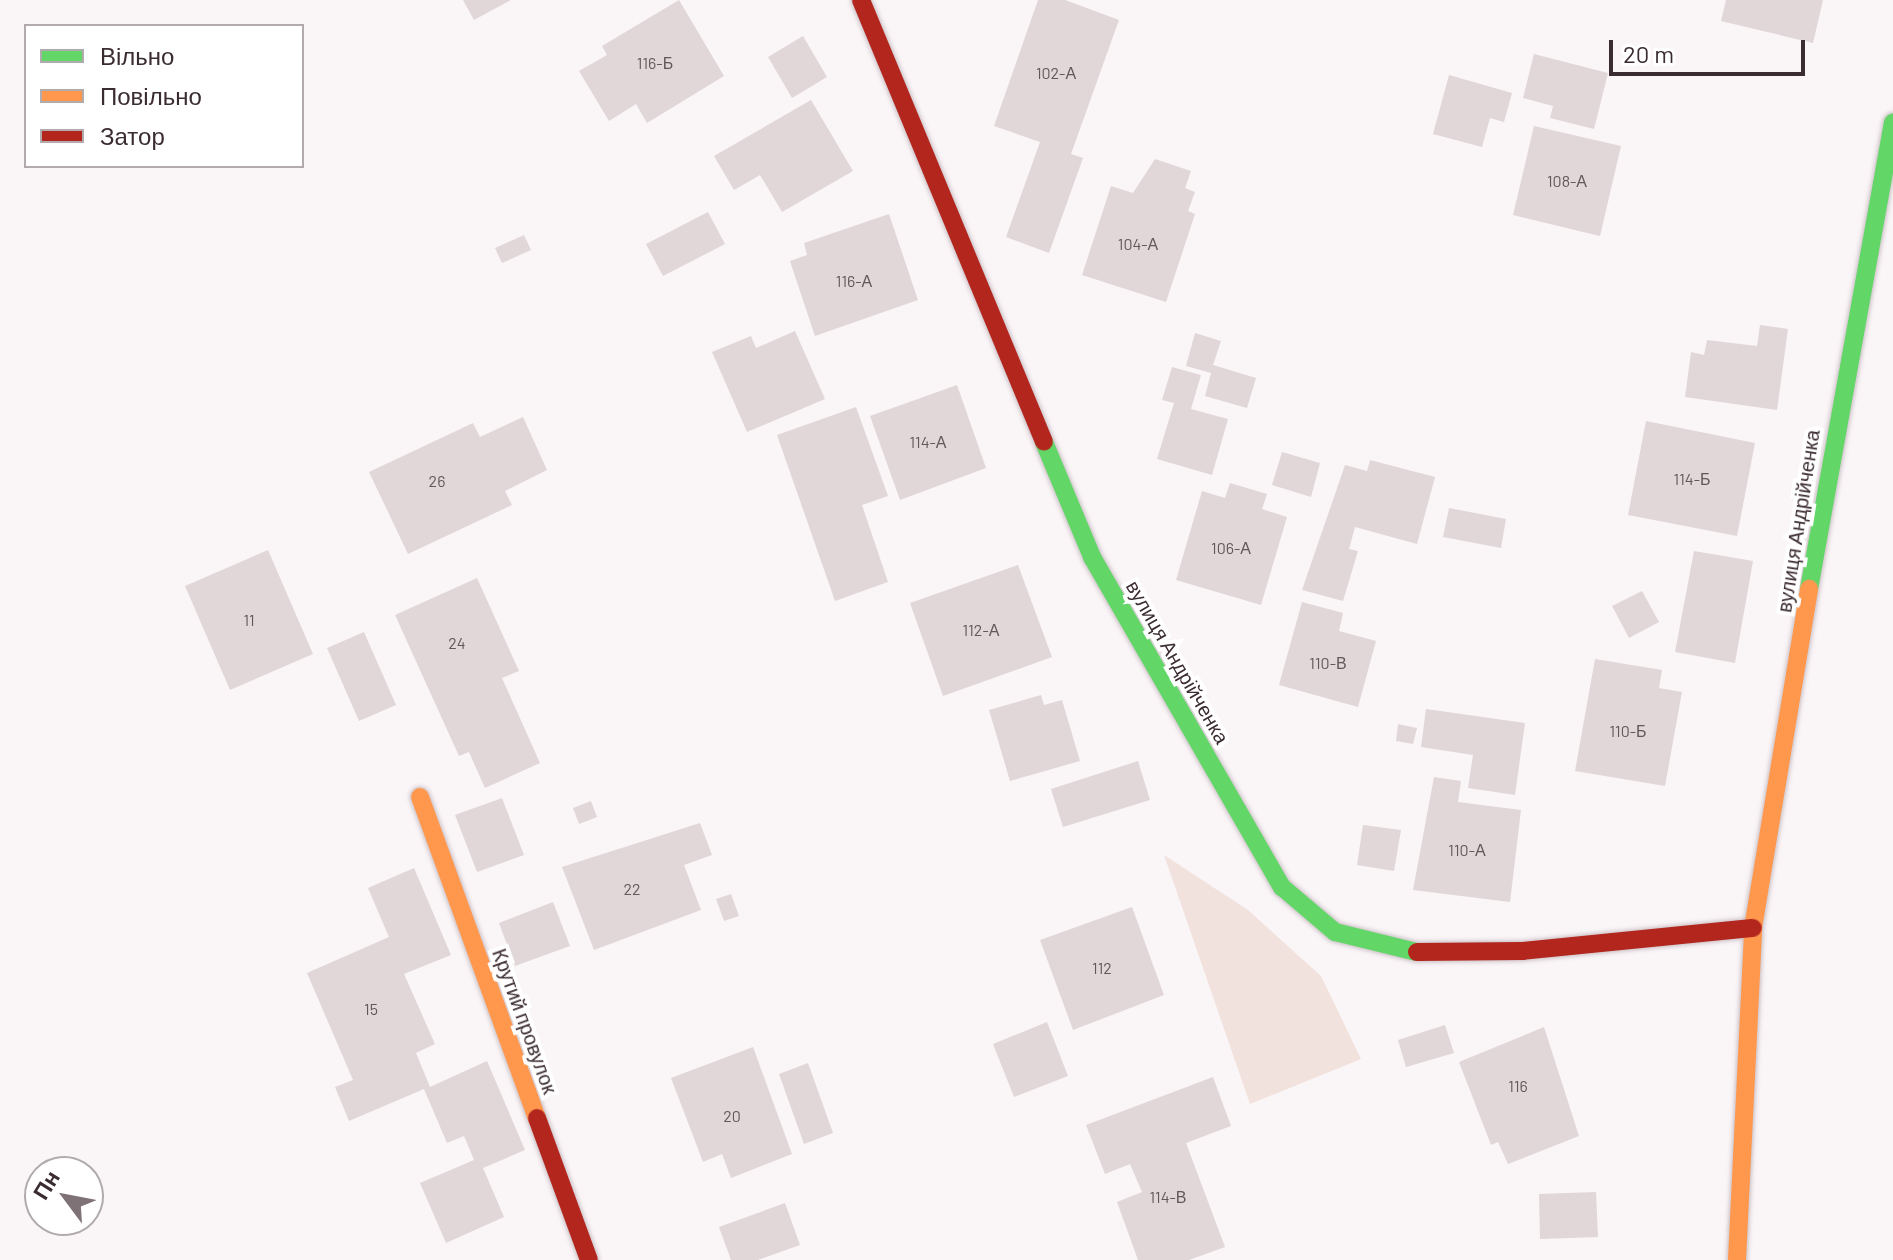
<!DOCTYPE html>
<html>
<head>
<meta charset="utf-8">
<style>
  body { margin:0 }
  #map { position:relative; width:1893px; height:1260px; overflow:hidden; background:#faf5f7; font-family:Barlow,sans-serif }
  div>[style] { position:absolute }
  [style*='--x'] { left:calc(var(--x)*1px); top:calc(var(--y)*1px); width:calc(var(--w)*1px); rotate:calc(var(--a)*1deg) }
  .green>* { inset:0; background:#f2e2dd }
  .building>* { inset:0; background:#e1d7d8 }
  .roads { filter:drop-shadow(0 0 2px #ccc2c7) drop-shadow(0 0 2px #ccc2c7) }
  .fast>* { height:18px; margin:-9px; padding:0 9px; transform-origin:9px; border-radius:9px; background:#63d668 }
  .slow>* { height:18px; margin:-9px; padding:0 9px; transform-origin:9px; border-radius:9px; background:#ff974d }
  .jam>* { height:18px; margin:-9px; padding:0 9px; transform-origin:9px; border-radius:9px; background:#b3261e }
  span { translate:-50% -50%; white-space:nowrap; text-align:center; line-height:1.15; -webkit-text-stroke:8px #fff; paint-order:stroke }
  .number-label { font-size:16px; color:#64575c }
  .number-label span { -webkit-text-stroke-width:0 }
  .street-label { font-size:20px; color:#3b2c32 }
  .legend { position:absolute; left:24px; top:24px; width:280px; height:144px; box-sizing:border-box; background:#fff; border:2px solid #b1abad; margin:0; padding:10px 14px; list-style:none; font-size:24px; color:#3b2c32 }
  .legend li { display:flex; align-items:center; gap:16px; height:40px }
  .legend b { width:40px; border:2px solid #b1abad }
  .north { position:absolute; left:24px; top:1156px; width:80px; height:80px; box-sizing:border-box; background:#fff; border:2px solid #b1abad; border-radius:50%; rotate:302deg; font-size:22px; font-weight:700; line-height:32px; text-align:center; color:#3b2c32 }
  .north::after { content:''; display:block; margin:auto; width:28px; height:36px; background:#7e7277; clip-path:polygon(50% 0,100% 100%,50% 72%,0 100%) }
  .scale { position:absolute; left:1609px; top:40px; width:196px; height:36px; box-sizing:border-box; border:4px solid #3b2c32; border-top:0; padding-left:10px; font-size:24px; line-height:28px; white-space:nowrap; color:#3b2c32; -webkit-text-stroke:6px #fff; paint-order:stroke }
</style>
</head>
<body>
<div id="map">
  <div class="green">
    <div style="clip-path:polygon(1164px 855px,1248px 910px,1321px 976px,1361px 1059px,1250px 1104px)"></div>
  </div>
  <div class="building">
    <div style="clip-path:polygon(463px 0,511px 0,474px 20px)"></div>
    <div style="clip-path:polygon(679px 0,724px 76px,647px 123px,636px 104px,609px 121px,579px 71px,607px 55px,602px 46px)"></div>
    <div style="clip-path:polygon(1038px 0,1065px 0,1119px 20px,1071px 154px,1083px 158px,1049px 253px,1006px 237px,1040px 142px,994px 126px)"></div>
    <div style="clip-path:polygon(1726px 0,1823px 0,1813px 43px,1721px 21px)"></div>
    <div style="clip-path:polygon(803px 36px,827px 77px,792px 98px,768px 57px)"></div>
    <div style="clip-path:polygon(1534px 54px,1608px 73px,1594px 129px,1550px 118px,1553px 106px,1523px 98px)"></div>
    <div style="clip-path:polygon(1449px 75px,1512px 93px,1504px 122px,1490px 118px,1482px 147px,1433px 134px)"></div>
    <div style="clip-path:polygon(811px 100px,853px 171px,782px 212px,760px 175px,734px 190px,714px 156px)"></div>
    <div style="clip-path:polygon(1534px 126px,1621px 146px,1600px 236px,1513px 215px)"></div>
    <div style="clip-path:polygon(1155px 159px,1191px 171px,1185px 188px,1195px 192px,1188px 211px,1195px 214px,1166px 302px,1082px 275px,1111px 186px,1133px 193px)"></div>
    <div style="clip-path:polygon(708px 212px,725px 244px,663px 276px,646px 244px)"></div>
    <div style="clip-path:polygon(889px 214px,918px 300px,815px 336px,790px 261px,807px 255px,804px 243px)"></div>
    <div style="clip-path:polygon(524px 235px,531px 250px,502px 263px,495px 248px)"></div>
    <div style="clip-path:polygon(1760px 325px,1788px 329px,1777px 410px,1685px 397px,1691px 352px,1704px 355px,1707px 340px,1757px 346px)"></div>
    <div style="clip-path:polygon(795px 331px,825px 399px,747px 432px,712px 352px,751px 336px,756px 348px)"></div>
    <div style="clip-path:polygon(1195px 333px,1221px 341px,1213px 365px,1256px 378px,1247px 408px,1205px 396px,1211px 373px,1186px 366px)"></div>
    <div style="clip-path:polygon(1172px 367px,1201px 375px,1191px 409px,1228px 419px,1212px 475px,1157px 459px,1174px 403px,1162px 400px)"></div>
    <div style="clip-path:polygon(957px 385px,986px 468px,900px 500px,870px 416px)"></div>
    <div style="clip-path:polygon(856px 407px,888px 496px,862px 505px,888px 582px,835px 601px,777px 435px)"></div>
    <div style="clip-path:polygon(523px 417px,547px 470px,505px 491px,512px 505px,408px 554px,369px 472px,473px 423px,480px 437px)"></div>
    <div style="clip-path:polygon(1646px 421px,1755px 443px,1737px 536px,1628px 515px)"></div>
    <div style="clip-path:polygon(1282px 452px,1320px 463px,1311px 497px,1272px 485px)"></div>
    <div style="clip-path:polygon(1370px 460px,1435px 477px,1417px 544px,1355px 527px,1349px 549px,1358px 551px,1343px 601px,1302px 590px,1345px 465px,1367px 471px)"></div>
    <div style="clip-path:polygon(1230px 483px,1267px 494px,1262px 509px,1287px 517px,1261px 605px,1176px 580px,1202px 491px,1225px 498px)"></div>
    <div style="clip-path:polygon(1449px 508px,1506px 519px,1501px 548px,1443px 537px)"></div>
    <div style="clip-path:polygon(268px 550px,313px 654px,230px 690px,185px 586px)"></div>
    <div style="clip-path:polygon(1694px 551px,1753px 561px,1735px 663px,1675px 652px)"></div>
    <div style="clip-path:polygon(1018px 565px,1052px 657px,943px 696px,910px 603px)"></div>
    <div style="clip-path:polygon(477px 578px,519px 671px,502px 678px,540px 763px,485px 788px,469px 752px,459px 756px,395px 615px)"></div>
    <div style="clip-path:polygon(1642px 591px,1659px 622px,1629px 638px,1612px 606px)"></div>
    <div style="clip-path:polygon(1302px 602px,1343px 613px,1339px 631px,1376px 641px,1358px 707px,1279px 685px)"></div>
    <div style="clip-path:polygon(364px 632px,396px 705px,359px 721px,327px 648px)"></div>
    <div style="clip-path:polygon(1595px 659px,1662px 670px,1659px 688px,1682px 692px,1665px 786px,1575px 771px)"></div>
    <div style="clip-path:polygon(1041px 695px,1044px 705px,1062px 700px,1080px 761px,1010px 781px,989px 710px)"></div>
    <div style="clip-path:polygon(1426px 709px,1525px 723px,1515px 795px,1468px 788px,1473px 755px,1421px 747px)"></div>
    <div style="clip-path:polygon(1398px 724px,1417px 728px,1413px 744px,1396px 741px)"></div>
    <div style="clip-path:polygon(1138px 761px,1150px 800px,1063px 827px,1051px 789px)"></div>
    <div style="clip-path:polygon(1434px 777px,1461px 781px,1458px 802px,1521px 810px,1510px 902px,1413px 890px)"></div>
    <div style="clip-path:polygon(502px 798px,524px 855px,477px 872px,455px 815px)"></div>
    <div style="clip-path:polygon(591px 801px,597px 817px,579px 824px,573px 808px)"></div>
    <div style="clip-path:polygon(700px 823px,712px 855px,684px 865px,701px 910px,594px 950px,562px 867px)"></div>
    <div style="clip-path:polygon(1363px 825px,1401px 830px,1394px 871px,1357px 865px)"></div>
    <div style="clip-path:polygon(414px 868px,451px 955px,404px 974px,435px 1044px,416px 1053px,430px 1087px,487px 1061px,525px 1150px,483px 1168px,504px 1217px,446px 1243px,420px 1183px,474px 1160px,464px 1136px,447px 1143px,424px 1089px,349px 1121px,335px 1087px,353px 1080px,307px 973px,389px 937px,368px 888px)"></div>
    <div style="clip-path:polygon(731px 894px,739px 916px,724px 921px,716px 899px)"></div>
    <div style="clip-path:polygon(553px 902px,570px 946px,515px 966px,499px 923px)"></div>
    <div style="clip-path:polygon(1132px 907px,1164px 995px,1073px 1030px,1040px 940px)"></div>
    <div style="clip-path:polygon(1047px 1022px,1068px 1076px,1014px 1097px,993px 1044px)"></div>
    <div style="clip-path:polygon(1445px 1025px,1454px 1053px,1406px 1067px,1398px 1040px)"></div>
    <div style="clip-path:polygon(1544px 1027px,1579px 1136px,1508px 1164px,1498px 1142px,1491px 1145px,1459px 1062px)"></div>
    <div style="clip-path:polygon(753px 1047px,792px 1154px,731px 1178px,722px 1154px,703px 1162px,671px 1078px)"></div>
    <div style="clip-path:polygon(808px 1063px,833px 1133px,804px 1144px,779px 1074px)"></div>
    <div style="clip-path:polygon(1213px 1077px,1231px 1126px,1186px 1143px,1225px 1247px,1189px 1260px,1138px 1260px,1117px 1202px,1142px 1192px,1130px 1164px,1105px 1174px,1086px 1125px)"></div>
    <div style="clip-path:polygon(1596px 1192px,1598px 1237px,1540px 1239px,1539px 1194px)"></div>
    <div style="clip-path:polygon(785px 1203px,800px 1245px,758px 1260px,731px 1260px,719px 1227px)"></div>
  </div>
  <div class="roads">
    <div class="fast">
      <div style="--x:1044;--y:442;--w:125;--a:67.3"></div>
      <div style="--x:1092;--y:557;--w:381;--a:60.1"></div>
      <div style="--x:1282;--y:887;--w:70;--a:40.3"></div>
      <div style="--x:1335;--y:932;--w:84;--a:13.7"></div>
      <div style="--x:1809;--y:589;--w:474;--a:-79.8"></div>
    </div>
    <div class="slow">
      <div style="--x:420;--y:797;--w:342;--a:70"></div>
      <div style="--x:1737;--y:1260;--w:332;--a:-87.2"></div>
      <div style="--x:1753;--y:928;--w:344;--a:-80.6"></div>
    </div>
    <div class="jam">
      <div style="--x:861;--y:0;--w:478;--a:67.5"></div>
      <div style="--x:1417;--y:952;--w:105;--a:-0.5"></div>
      <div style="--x:1522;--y:951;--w:232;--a:-5.7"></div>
      <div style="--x:537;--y:1118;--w:151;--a:69.9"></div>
    </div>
  </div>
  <div class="number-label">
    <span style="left:655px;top:63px">116-Б</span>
    <span style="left:1056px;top:73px">102-А</span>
    <span style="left:1567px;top:181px">108-А</span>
    <span style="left:1138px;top:244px">104-А</span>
    <span style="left:854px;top:281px">116-А</span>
    <span style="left:928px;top:442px">114-А</span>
    <span style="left:1692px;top:479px">114-Б</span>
    <span style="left:437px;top:481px">26</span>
    <span style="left:1231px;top:548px">106-А</span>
    <span style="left:249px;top:620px">11</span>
    <span style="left:981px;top:630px">112-А</span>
    <span style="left:457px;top:643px">24</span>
    <span style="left:1328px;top:663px">110-В</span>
    <span style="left:1628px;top:731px">110-Б</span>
    <span style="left:1467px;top:850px">110-А</span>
    <span style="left:632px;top:889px">22</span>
    <span style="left:1102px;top:968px">112</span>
    <span style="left:371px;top:1009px">15</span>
    <span style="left:1518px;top:1086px">116</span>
    <span style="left:732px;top:1116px">20</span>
    <span style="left:1168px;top:1197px">114-В</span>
  </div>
  <div class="street-label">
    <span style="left:1798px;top:521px;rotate:-81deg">вулиця Андрійченка</span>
    <span style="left:1178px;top:662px;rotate:60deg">вулиця Андрійченка</span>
    <span style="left:525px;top:1021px;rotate:70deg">Крутий провулок</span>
  </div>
  <ul class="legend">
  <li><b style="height:10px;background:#63d668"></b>Вільно</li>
  <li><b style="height:10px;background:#ff974d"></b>Повільно</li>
  <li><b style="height:10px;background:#b3261e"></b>Затор</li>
  </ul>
  <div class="north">Пн</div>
  <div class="scale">20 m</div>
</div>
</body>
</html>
